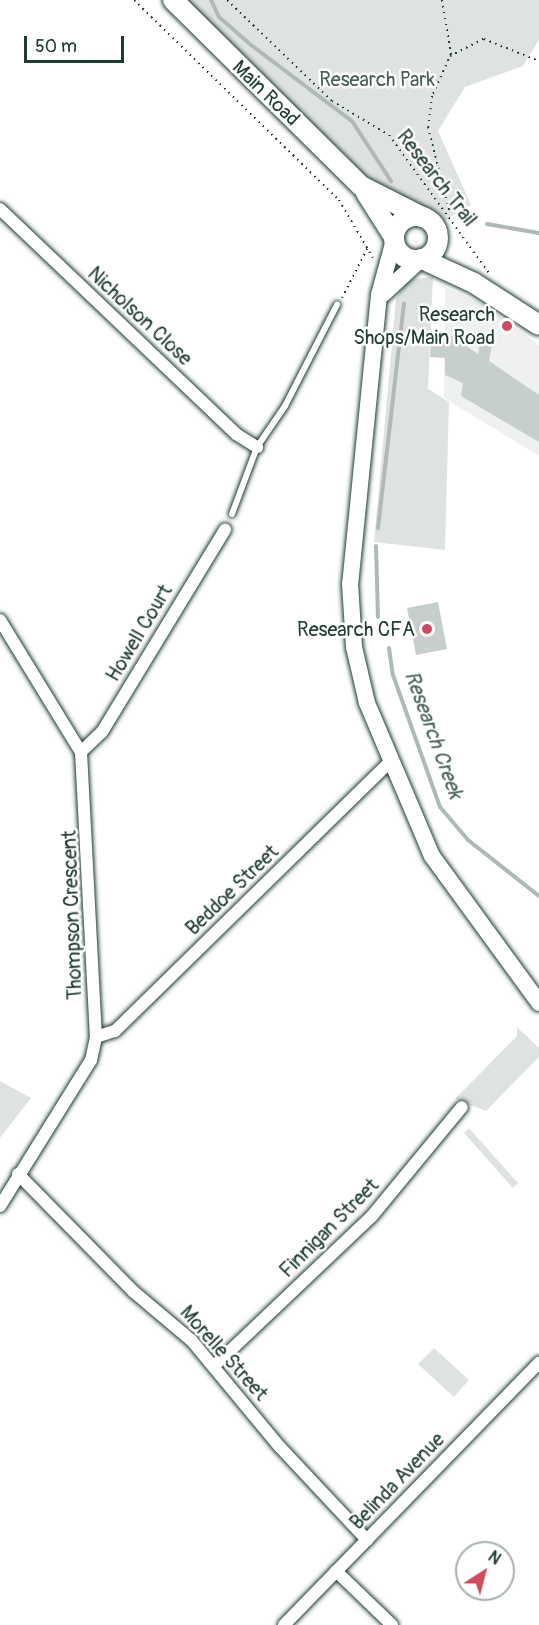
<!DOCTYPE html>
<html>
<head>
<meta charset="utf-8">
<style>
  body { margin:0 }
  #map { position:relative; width:539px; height:1625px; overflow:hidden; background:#fff; font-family:Pangolin,sans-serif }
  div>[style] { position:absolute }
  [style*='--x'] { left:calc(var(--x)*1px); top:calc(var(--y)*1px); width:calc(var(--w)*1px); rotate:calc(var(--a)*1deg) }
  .built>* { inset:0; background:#eef1f0 }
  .green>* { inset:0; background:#dee3e2 }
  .stream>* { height:4px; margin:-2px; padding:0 2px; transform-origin:2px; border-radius:2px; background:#afbab7 }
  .building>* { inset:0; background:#c7cfcc }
  .path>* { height:2px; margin-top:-1px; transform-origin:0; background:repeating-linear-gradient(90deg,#1f3d34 0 1.5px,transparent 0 6px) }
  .roads { filter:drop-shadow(0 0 2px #1f3d34) drop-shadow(0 0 2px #1f3d34) }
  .lane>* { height:6px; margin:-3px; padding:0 3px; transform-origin:3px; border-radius:3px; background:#fff }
  .street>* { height:12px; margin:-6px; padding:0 6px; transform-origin:6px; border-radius:6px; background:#fff }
  .secondary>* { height:16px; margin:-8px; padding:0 8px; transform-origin:8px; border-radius:8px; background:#fff }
  .primary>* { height:20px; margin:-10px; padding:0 10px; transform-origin:10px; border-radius:10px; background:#fff }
  .primary>.ring { margin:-10px; padding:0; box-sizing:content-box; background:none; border:20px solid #fff; border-radius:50% }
  .dots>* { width:16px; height:16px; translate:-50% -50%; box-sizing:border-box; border:3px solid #fff; border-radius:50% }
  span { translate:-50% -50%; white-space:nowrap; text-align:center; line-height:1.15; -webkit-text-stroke:5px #fff; paint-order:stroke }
  .park-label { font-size:20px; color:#455e57 }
  .street-label { font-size:20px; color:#1f3d34 }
  .poi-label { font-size:20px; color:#1f3d34 }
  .right { translate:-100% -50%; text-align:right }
  .water-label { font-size:21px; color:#4a625b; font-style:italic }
  .north { position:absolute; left:455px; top:1541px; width:60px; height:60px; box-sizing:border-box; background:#fff; border:2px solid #a5b1ae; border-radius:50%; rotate:36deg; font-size:16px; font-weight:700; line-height:24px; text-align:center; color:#1f3d34 }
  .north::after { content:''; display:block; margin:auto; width:21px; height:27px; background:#d1495b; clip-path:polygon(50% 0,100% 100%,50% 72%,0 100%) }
  .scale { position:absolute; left:24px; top:36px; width:100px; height:27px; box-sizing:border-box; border:3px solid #1f3d34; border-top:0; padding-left:8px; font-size:18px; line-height:21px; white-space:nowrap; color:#1f3d34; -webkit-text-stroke:4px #fff; paint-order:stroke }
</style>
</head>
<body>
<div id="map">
  <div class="built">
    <div style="clip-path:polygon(445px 287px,484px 305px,539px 345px,539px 456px,444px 398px)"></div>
  </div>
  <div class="green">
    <div style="clip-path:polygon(186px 0,539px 0,539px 40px,523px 66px,465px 87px,438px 131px,471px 205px,441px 223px,370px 183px)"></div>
    <div style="clip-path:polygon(433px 277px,428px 389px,449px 402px,445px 550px,374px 542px,396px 299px,408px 280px)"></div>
    <div style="clip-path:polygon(517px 1027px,539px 1048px,539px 1057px,486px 1111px,455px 1099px,517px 1036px)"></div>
    <div style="clip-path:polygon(0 1081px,31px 1098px,0 1138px)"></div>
    <div style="clip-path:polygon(469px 1128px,518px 1183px,513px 1188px,464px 1133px)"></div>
    <div style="clip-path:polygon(434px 1348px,469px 1380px,454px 1397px,418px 1364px)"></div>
  </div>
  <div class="stream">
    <div style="--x:211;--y:0;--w:19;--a:65"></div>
    <div style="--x:219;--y:17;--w:43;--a:41.2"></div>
    <div style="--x:251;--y:45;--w:126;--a:37"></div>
    <div style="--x:352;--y:121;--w:72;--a:57"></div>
    <div style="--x:487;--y:224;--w:53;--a:9.8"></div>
    <div style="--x:378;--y:528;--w:226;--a:-83.4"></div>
    <div style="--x:376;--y:546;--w:71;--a:88.4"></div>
    <div style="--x:389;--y:648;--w:27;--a:82"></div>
    <div style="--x:393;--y:675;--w:140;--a:70.4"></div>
    <div style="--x:440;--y:807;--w:43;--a:49.7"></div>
    <div style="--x:468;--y:840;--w:90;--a:38.3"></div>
  </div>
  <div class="building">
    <div style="clip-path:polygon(446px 332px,478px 354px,480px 343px,492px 345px,489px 361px,539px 395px,539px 442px,461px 396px,463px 383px,445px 375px,445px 358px,430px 357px,431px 338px,446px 339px)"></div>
    <div style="clip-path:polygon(438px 602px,447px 649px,416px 655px,407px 608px)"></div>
  </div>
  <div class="path">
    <div style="--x:134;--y:0;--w:286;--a:44.3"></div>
    <div style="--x:339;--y:200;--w:67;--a:59.6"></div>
    <div style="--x:227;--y:0;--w:146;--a:43.9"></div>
    <div style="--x:332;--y:101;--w:66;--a:30.8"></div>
    <div style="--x:389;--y:135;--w:170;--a:54.1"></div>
    <div style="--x:442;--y:0;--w:55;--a:80.5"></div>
    <div style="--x:451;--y:54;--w:46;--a:114.3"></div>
    <div style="--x:432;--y:96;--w:31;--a:97"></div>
    <div style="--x:428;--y:127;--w:86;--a:75.8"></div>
    <div style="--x:450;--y:56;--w:38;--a:-27"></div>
    <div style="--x:484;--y:39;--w:59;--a:21.8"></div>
    <div style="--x:342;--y:298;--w:57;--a:-63"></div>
  </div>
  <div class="roads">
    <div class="lane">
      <div style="--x:232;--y:514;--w:72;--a:-69.5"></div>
      <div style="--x:257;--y:447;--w:50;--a:-55.7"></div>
      <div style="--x:285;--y:406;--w:114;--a:-62.8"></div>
    </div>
    <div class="street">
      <div style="--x:0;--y:209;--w:326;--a:43.6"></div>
      <div style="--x:236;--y:434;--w:25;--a:32"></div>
      <div style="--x:0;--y:620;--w:155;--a:58.5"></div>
      <div style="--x:81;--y:752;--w:285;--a:87"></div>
      <div style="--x:96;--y:1037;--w:24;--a:102"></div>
      <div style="--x:91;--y:1060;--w:172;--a:121.9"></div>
      <div style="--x:81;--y:752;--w:29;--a:-44"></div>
      <div style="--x:102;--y:732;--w:237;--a:-58.7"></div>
      <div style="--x:96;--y:1037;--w:20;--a:-18"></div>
      <div style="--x:115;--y:1031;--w:385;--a:-44.4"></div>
      <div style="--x:18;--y:1174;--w:165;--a:45.5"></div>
      <div style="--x:134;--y:1292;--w:76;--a:40.2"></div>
      <div style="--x:192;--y:1341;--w:136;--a:50.4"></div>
      <div style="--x:279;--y:1446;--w:129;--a:46.9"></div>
      <div style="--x:214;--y:1366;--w:218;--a:-43.5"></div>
      <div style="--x:372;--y:1216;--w:141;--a:-50.5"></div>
      <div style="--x:336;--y:1571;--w:78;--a:44"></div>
      <div style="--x:284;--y:1625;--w:366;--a:-45.8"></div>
    </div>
    <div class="secondary">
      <div style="--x:394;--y:240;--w:57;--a:105.3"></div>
      <div style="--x:379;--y:295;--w:289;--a:95.7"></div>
      <div style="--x:350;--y:583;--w:64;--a:86.4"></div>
      <div style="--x:354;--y:647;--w:57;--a:76.9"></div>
      <div style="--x:367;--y:703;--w:166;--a:67"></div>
      <div style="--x:432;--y:856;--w:182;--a:53.9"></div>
      <div style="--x:383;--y:294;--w:50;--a:-42.6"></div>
    </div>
    <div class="primary">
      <div style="--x:173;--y:0;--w:264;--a:44.7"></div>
      <div style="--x:361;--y:186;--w:68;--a:26.9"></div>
      <div style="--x:366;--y:193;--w:52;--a:57.5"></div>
      <div class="ring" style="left:394px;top:216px;width:24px;height:24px"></div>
      <div style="--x:422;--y:259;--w:57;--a:24.8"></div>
      <div style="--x:474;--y:283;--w:77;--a:32.9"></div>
    </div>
  </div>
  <div class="dots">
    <div style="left:507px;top:326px;background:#d1495b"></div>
    <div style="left:427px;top:629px;background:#d1495b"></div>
  </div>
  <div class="park-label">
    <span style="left:377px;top:79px">Research Park</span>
  </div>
  <div class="street-label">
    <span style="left:266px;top:93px;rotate:44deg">Main Road</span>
    <span style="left:437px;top:178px;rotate:52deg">Research Trail</span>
    <span style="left:140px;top:316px;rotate:43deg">Nicholson Close</span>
    <span style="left:139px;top:633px;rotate:-59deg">Howell Court</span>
    <span style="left:232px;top:890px;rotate:-44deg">Beddoe Street</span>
    <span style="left:72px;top:915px;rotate:-92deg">Thompson Crescent</span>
    <span style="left:329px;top:1228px;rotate:-45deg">Finnigan Street</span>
    <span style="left:224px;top:1353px;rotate:48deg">Morelle Street</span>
    <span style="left:397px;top:1481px;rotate:-46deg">Belinda Avenue</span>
  </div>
  <div class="poi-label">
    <span class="right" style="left:495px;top:326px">Research<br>Shops/Main Road</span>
    <span class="right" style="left:415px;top:629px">Research CFA</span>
  </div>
  <div class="water-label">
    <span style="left:433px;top:735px;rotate:70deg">Research Creek</span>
  </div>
  <div class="north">N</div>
  <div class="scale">50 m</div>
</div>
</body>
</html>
